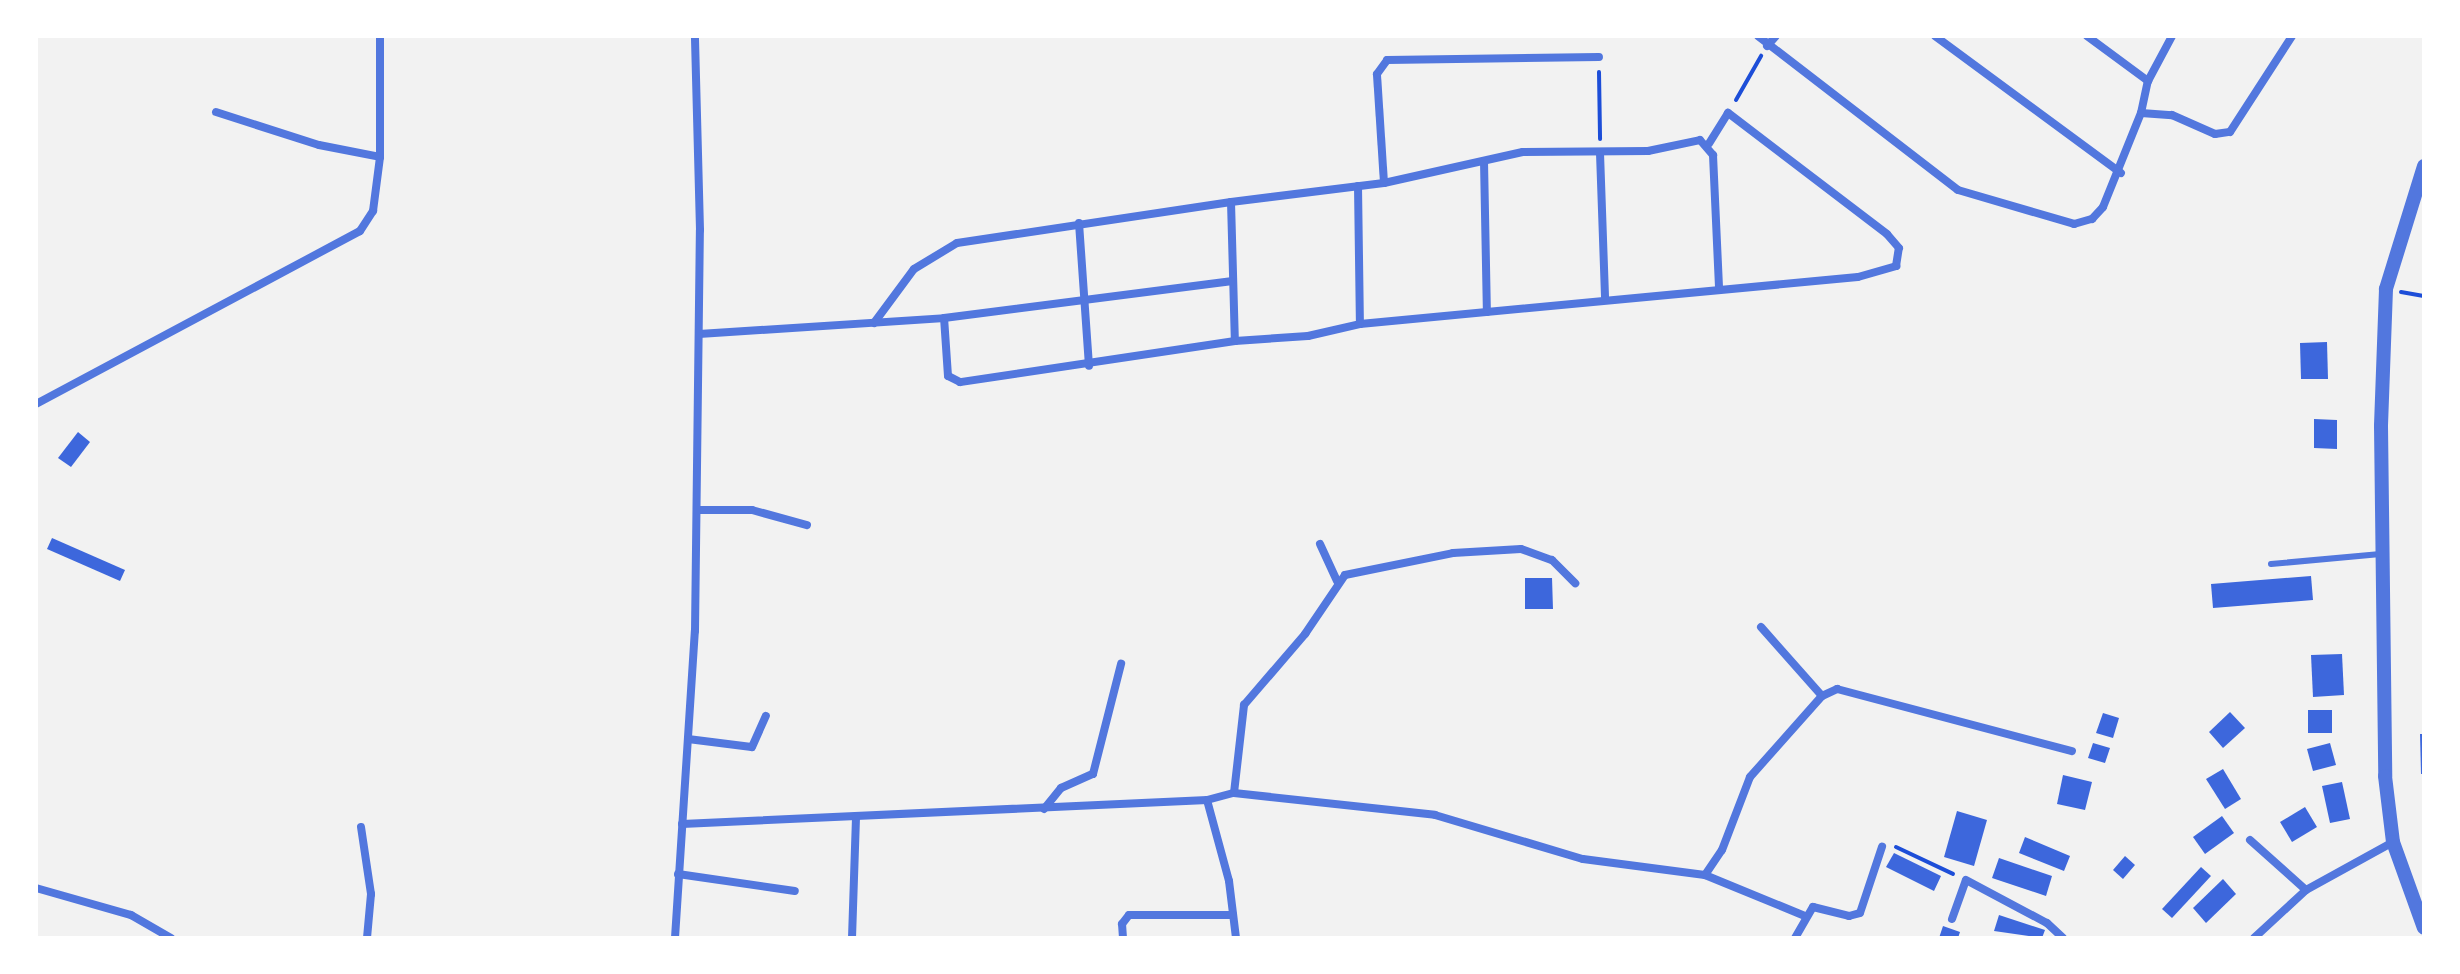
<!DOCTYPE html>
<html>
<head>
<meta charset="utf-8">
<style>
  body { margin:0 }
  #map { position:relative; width:2460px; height:974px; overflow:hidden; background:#f2f2f2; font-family:Rubik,sans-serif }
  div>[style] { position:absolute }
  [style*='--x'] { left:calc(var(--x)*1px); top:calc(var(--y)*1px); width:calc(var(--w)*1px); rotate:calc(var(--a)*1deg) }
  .building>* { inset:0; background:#3d67dc }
  .path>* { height:4px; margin:-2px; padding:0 2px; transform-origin:2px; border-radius:2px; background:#1d4ed8 }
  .service>* { height:6px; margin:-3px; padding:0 3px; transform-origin:3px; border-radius:3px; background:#5277de }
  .minor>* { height:8px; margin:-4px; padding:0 4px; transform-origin:4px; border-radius:4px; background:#5277de }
  .tertiary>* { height:14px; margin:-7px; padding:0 7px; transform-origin:7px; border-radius:7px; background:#5277de }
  span { translate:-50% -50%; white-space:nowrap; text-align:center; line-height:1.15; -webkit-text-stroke:6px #fff; paint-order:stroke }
  .frame { position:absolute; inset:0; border:38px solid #fff; pointer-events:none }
</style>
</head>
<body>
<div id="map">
  <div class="building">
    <div style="clip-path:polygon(2327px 342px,2328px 379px,2301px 379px,2300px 343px)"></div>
    <div style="clip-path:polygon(2314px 419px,2337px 420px,2337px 449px,2314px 448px)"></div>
    <div style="clip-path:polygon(78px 432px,90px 442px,71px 467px,58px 458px)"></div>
    <div style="clip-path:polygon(52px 538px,125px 570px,120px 581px,47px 549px)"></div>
    <div style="clip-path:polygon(2311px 576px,2313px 600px,2213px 608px,2211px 584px)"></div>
    <div style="clip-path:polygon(1525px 578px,1552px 578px,1553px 609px,1525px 609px)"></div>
    <div style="clip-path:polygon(2342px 654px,2344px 695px,2313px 697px,2311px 655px)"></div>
    <div style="clip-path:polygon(2308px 710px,2332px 710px,2332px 733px,2308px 733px)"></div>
    <div style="clip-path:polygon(2230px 712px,2245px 728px,2223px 748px,2209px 732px)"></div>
    <div style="clip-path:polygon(2103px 713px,2119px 718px,2113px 738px,2096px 733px)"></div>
    <div style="clip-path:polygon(2420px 734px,2424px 734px,2424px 774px,2421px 774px)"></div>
    <div style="clip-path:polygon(2093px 743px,2110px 748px,2105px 763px,2088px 758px)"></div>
    <div style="clip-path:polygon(2330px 743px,2336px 765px,2313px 771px,2307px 749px)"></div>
    <div style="clip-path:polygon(2223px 769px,2241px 799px,2225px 809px,2206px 779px)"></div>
    <div style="clip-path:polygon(2063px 775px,2092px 782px,2085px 810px,2057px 804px)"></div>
    <div style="clip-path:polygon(2342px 782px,2350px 819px,2330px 823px,2322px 786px)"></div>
    <div style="clip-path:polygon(2305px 807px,2317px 827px,2292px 842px,2280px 822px)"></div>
    <div style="clip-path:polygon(1957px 811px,1987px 820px,1974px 866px,1944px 857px)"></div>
    <div style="clip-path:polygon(2222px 816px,2234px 833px,2205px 854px,2193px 837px)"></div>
    <div style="clip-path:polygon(2025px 837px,2070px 856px,2064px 871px,2019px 853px)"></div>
    <div style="clip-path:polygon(1894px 853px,1941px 876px,1934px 891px,1886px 867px)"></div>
    <div style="clip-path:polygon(2125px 856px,2135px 865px,2123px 879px,2113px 870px)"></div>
    <div style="clip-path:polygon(1999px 858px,2052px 876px,2046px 896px,1992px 878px)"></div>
    <div style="clip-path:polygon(2201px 867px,2211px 876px,2172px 918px,2162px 909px)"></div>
    <div style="clip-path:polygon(2223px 879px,2236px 894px,2206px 923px,2193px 908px)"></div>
    <div style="clip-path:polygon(1999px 915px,2045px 930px,2042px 938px,1994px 931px)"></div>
    <div style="clip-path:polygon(1943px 926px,1960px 932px,1958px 938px,1939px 938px)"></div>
  </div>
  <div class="path">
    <div style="--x:1599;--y:72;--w:67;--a:89.1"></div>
    <div style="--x:1736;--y:100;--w:51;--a:-60.4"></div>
    <div style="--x:2401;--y:292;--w:23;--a:10"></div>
    <div style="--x:1896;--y:847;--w:63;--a:25.3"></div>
  </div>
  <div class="service">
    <div style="--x:2271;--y:564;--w:110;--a:-5.2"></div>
  </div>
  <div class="minor">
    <div style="--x:1758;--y:36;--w:252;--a:37.6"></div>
    <div style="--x:1958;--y:190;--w:121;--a:16.3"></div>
    <div style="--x:2074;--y:224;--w:19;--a:-16"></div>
    <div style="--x:2092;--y:219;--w:16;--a:-47"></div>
    <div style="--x:2103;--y:207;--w:101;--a:-68"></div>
    <div style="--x:2141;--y:113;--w:31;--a:4"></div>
    <div style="--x:2172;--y:115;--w:47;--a:23.8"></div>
    <div style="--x:2215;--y:134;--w:15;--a:-8"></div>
    <div style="--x:2230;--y:132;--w:114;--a:-57.1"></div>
    <div style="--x:1935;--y:36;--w:231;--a:36.4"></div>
    <div style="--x:2087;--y:36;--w:76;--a:36.4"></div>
    <div style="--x:1767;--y:46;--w:13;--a:-48"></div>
    <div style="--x:216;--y:112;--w:108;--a:17.8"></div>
    <div style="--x:319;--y:145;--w:62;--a:11.1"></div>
    <div style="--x:2141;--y:113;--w:33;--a:-78"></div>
    <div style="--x:2148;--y:81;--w:51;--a:-61.9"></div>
    <div style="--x:1600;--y:153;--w:145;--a:88"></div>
    <div style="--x:1484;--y:161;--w:151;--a:88.9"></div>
    <div style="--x:1384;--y:183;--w:142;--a:-12.6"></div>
    <div style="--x:1523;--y:152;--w:125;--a:-0.5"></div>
    <div style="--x:1648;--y:151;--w:53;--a:-11.9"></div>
    <div style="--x:1700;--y:140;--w:20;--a:49"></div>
    <div style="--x:1713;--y:155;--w:133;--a:87.4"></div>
    <div style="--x:1358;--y:186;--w:138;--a:89.2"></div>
    <div style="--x:1360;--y:324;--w:500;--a:-5.39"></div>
    <div style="--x:1858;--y:277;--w:40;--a:-16"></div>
    <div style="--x:1896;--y:266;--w:18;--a:-81"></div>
    <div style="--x:1899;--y:248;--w:18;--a:-131"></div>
    <div style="--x:1887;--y:234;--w:200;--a:-142.7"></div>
    <div style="--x:1728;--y:113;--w:36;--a:122"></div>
    <div style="--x:1231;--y:202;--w:154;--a:-7.1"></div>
    <div style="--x:1384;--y:183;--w:109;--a:-93.7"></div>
    <div style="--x:1377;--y:74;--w:17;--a:-54"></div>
    <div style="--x:1387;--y:60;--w:212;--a:-0.8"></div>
    <div style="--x:1079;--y:223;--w:143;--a:86"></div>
    <div style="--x:874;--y:323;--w:67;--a:-53.5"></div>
    <div style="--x:914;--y:269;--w:50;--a:-31.2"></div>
    <div style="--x:957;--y:243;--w:277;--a:-8.5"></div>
    <div style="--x:1231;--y:202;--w:139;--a:88.4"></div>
    <div style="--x:1235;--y:341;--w:278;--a:171.5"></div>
    <div style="--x:960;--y:382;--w:13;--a:-153"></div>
    <div style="--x:948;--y:376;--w:58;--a:-93.9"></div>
    <div style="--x:699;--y:334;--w:246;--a:-3.7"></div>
    <div style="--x:944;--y:318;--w:289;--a:-7.3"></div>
    <div style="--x:1235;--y:341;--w:73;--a:-3.9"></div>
    <div style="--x:1308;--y:336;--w:53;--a:-13"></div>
    <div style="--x:36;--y:404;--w:367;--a:-28.1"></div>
    <div style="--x:360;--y:231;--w:24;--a:-57"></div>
    <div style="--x:373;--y:211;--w:54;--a:-82.6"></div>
    <div style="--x:380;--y:157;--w:121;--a:-90"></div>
    <div style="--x:697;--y:510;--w:55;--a:0"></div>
    <div style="--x:752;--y:510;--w:57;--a:15.3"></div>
    <div style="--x:1320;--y:544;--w:41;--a:65.3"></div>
    <div style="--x:1761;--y:627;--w:92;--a:48.5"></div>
    <div style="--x:688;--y:739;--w:64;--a:7.1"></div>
    <div style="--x:752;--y:747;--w:34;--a:-66"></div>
    <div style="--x:1234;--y:793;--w:89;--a:-83.5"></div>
    <div style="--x:1244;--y:705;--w:94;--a:-49.3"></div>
    <div style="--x:1305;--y:634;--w:71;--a:-55.9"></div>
    <div style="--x:1345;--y:575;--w:110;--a:-11.5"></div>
    <div style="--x:1453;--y:553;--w:68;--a:-3.4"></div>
    <div style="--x:1521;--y:549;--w:33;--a:20"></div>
    <div style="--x:1552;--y:560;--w:33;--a:45"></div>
    <div style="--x:1207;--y:800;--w:84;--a:74.8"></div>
    <div style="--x:1229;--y:881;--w:57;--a:83"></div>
    <div style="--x:1044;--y:809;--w:27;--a:-51"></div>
    <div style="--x:1061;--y:788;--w:35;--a:-24"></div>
    <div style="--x:1093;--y:774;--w:114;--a:-75.7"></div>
    <div style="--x:682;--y:824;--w:526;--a:-2.62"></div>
    <div style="--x:1207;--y:800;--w:28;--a:-15"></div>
    <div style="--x:1234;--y:793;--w:202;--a:6.2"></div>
    <div style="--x:1435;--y:815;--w:154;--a:16.6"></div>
    <div style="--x:1583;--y:859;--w:123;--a:7.5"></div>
    <div style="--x:1705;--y:875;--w:30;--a:-56"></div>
    <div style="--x:1722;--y:850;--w:78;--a:-69"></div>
    <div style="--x:1750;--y:777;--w:108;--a:-48.4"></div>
    <div style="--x:1822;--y:696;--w:17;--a:-25"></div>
    <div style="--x:1837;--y:689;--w:243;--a:14.8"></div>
    <div style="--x:361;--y:827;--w:68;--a:81.5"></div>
    <div style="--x:371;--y:894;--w:44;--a:95.2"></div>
    <div style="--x:2250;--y:840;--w:75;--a:41.8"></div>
    <div style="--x:678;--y:874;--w:118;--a:8.3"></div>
    <div style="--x:1705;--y:875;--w:108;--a:22.3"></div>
    <div style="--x:36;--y:888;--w:99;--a:15.9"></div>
    <div style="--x:131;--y:915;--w:46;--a:29.9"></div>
    <div style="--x:1952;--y:919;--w:41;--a:-70.3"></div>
    <div style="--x:1966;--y:880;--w:92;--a:28"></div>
    <div style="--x:2047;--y:923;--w:22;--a:43"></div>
    <div style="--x:675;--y:938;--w:308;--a:-86.3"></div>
    <div style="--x:695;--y:631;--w:401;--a:-89.3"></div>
    <div style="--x:700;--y:230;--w:194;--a:-91.5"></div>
    <div style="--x:852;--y:938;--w:121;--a:-88.1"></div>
    <div style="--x:1123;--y:938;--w:14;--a:-94"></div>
    <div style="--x:1122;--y:924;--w:11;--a:-52"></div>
    <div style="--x:1129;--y:915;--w:104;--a:0"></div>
    <div style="--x:1795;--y:938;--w:36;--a:-60"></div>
    <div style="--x:1813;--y:907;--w:37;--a:14"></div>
    <div style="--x:1849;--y:916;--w:11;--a:-15"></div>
    <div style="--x:1860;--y:913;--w:70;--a:-71.6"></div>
    <div style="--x:2254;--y:938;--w:71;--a:-42.7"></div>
    <div style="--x:2306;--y:890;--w:99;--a:-28.9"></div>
  </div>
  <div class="tertiary">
    <div style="--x:2424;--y:166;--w:129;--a:107.2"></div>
    <div style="--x:2386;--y:289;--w:137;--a:92.1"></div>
    <div style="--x:2381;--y:426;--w:350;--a:89.3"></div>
    <div style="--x:2385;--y:776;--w:66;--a:83.1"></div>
    <div style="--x:2393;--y:842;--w:91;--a:70.2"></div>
  </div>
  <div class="frame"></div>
</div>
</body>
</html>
